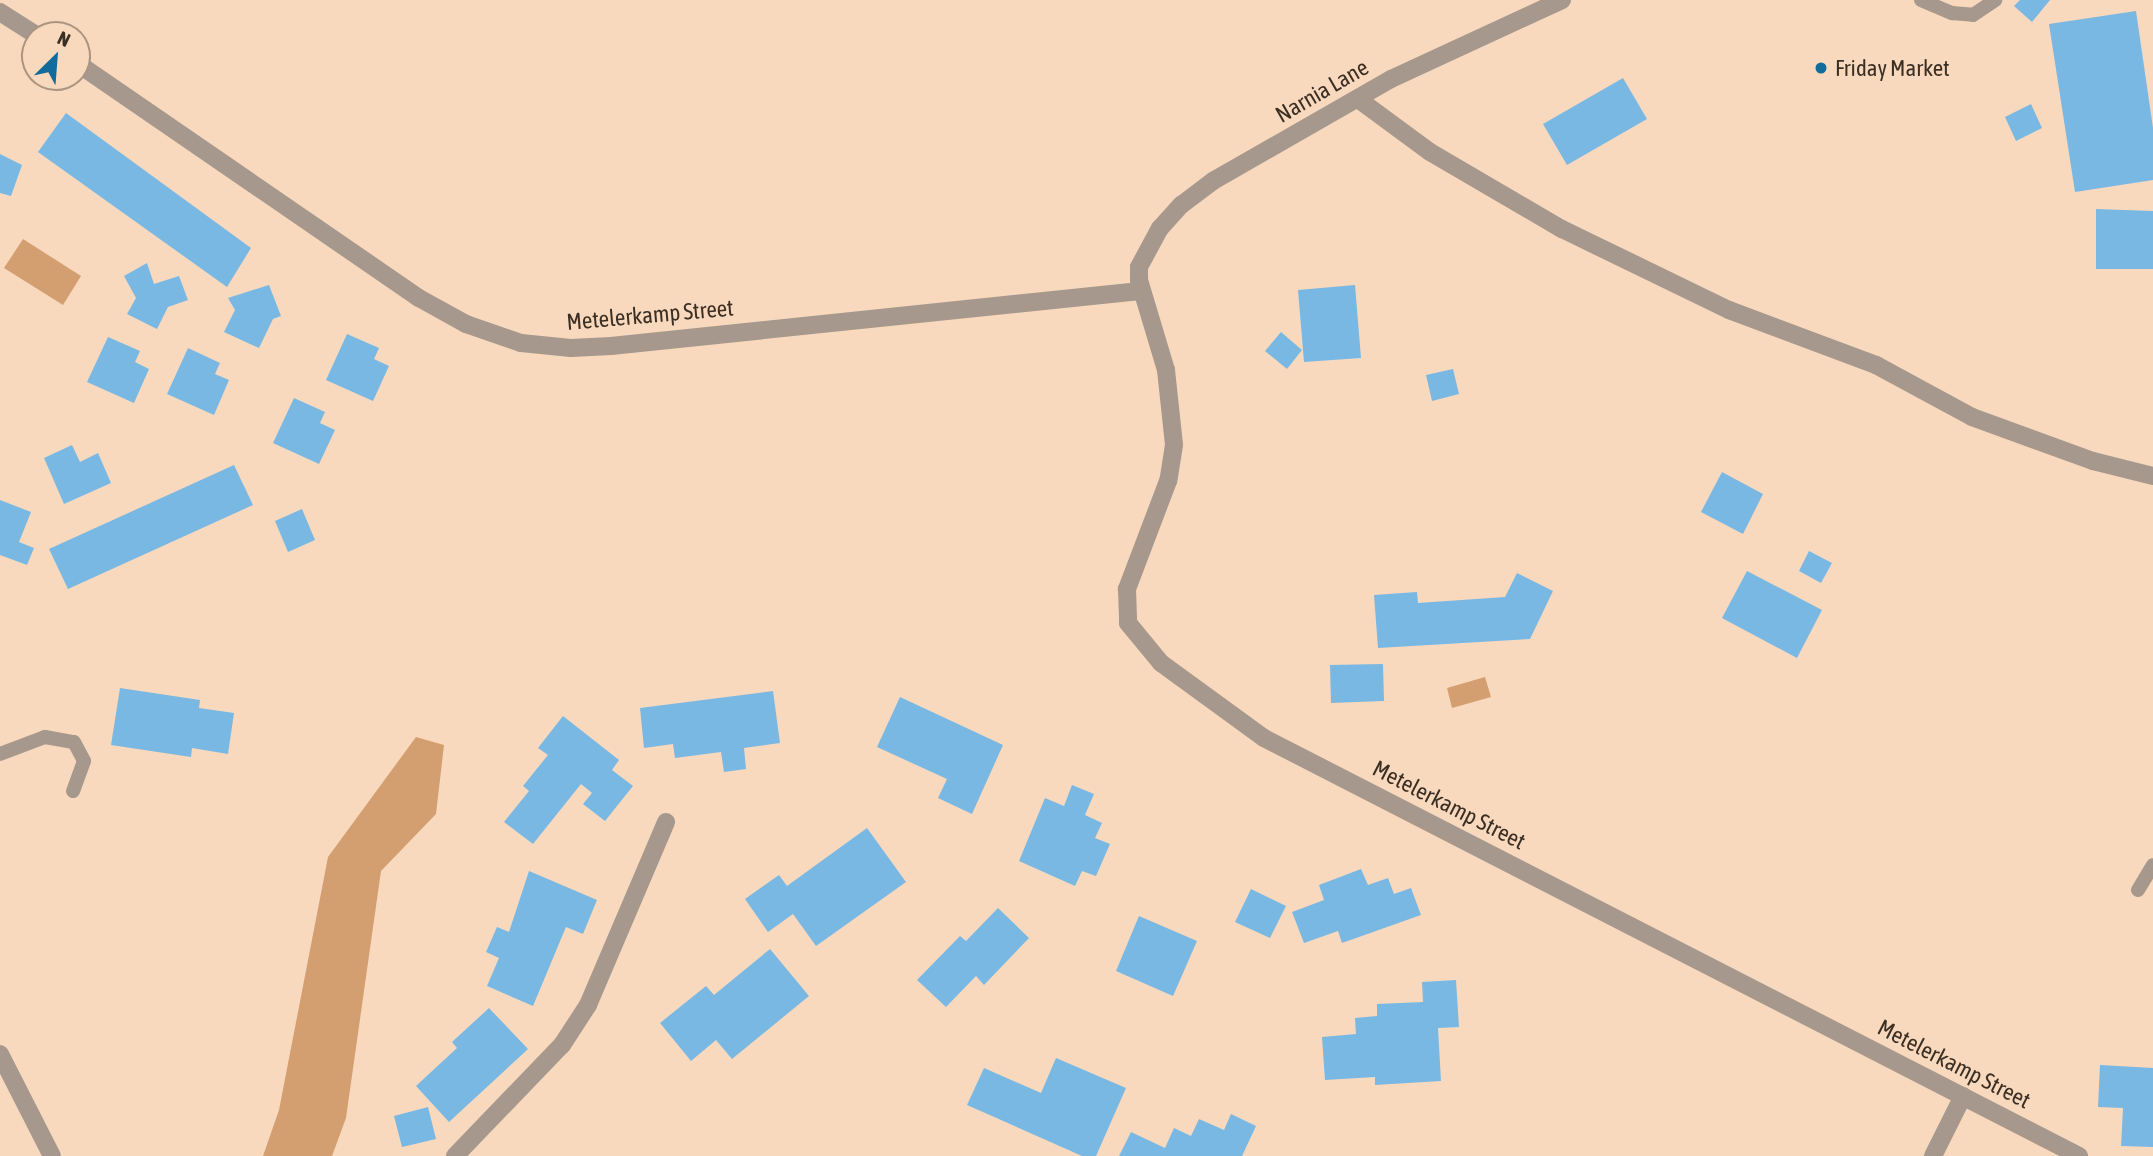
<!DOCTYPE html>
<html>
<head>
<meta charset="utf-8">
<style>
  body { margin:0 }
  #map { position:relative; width:2153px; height:1156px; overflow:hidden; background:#f8d9be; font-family:"Asap Condensed",sans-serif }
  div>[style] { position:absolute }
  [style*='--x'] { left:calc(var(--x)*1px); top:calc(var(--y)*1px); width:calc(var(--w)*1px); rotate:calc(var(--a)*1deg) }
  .water>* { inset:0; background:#d49f70 }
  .building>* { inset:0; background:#79b8e3 }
  .service>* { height:14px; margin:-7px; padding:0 7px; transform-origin:7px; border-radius:7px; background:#a6988d }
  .minor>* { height:18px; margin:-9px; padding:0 9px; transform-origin:9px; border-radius:9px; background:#a6988d }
  .dots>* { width:19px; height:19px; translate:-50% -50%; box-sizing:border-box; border:4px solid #f8d9be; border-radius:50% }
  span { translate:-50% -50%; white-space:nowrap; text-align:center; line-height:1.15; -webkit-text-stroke:5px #f8d9be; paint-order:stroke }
  .poi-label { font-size:23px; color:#3b2f24 }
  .left { translate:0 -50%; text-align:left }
  .street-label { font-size:23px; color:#3b2f24 }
  .north { position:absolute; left:21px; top:21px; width:70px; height:70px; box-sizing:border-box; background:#f8d9be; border:2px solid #ac9580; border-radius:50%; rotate:25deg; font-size:19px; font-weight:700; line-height:28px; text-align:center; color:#3b2f24 }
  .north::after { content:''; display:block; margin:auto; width:24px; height:32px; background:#116b9b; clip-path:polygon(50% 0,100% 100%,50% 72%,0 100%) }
</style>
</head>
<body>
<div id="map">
  <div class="water">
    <div style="clip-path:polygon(23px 239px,81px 276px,63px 305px,4px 268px)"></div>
    <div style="clip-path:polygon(1485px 677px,1491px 697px,1452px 708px,1447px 688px)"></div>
    <div style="clip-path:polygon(416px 737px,444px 745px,436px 814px,381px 871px,346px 1118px,332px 1156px,263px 1156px,279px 1110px,328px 857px)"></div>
  </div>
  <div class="building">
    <div style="clip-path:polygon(2020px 0,2050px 0,2032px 22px,2014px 6px)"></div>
    <div style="clip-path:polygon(2136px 11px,2153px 128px,2153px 180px,2075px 192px,2049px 24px)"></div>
    <div style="clip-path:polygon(1623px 78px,1647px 119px,1567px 165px,1543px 124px)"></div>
    <div style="clip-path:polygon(2031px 104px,2042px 128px,2016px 141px,2005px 117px)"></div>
    <div style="clip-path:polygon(66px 113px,251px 248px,227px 287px,38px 152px)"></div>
    <div style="clip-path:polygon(0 154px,22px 165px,11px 196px,0 193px)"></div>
    <div style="clip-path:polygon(2096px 209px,2153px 211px,2153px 269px,2096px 269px)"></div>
    <div style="clip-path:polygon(147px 263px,154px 284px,179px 276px,188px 300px,168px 307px,157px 329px,127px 314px,136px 298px,124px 276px)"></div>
    <div style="clip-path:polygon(269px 285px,281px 316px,273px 319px,259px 348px,224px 332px,235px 310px,228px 298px)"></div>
    <div style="clip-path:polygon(1355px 285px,1361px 358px,1304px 362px,1298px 290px)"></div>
    <div style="clip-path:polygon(1281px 332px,1302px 350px,1287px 369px,1265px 351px)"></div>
    <div style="clip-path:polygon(347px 334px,379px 348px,374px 359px,389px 366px,373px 401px,326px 380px)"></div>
    <div style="clip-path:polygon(108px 337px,140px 351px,135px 362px,149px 369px,134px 403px,87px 382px)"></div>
    <div style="clip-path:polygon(188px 348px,220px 363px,215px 374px,229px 380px,214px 415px,167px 394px)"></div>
    <div style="clip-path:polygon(1453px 369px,1459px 394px,1432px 401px,1426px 375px)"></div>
    <div style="clip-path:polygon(294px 398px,325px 412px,320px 423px,335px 430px,319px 464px,273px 443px)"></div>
    <div style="clip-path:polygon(72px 445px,80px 462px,98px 453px,111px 483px,64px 504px,44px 458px)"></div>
    <div style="clip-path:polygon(234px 465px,253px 505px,68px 589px,49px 549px)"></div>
    <div style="clip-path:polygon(1722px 472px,1763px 494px,1743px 534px,1701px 512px)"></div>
    <div style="clip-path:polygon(0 500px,31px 512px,19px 542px,34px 548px,27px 565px,0 555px)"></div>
    <div style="clip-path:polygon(302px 509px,315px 540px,288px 552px,275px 521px)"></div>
    <div style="clip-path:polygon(1809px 551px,1832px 563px,1821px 583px,1799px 571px)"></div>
    <div style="clip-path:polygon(1747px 571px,1822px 610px,1797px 658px,1722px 618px)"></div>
    <div style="clip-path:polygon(1517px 573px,1553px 591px,1530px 639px,1378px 648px,1374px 595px,1417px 592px,1418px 603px,1505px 597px)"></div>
    <div style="clip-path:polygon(1383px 664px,1384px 701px,1331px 703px,1330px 665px)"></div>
    <div style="clip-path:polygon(120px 688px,200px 700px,199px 708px,234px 713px,228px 754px,192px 748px,191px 757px,111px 745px)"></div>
    <div style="clip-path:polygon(773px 691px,780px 743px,744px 748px,746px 769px,724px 772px,721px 752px,675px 758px,673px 744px,644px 748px,640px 708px)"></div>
    <div style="clip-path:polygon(900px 697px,1003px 745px,972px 814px,938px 798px,947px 779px,877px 747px)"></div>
    <div style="clip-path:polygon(563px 716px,619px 760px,612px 770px,633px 786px,605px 821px,583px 804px,592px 793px,581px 784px,533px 844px,504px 822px,529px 791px,523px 786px,548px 755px,538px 748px)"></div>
    <div style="clip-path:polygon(1072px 785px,1094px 794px,1085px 815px,1102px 823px,1095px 838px,1110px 844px,1096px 876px,1082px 871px,1075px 886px,1019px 861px,1045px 798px,1064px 806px)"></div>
    <div style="clip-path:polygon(867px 828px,906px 882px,816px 946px,793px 914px,768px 932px,745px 899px,779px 875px,787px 886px)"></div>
    <div style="clip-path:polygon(1361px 869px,1368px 885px,1388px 878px,1394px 894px,1411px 888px,1421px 915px,1342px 943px,1338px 931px,1304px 943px,1292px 912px,1324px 900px,1319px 885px)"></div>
    <div style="clip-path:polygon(529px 871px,597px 900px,583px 934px,566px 927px,533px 1006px,487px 986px,499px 958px,486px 952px,497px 927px,509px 932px)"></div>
    <div style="clip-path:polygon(1251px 889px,1286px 906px,1270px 938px,1235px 922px)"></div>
    <div style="clip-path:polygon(998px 908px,1029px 938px,984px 985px,976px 976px,946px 1007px,917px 980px,960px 936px,966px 941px)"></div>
    <div style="clip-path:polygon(1139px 916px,1197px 941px,1173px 996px,1116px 971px)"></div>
    <div style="clip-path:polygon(770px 949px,809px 996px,732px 1059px,716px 1040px,691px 1061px,660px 1023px,706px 986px,714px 995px)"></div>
    <div style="clip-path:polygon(1456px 980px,1459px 1027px,1438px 1028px,1441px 1081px,1375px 1085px,1375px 1077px,1325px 1080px,1322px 1037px,1356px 1034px,1355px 1018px,1377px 1016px,1377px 1004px,1423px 1002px,1422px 982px)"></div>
    <div style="clip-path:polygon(489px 1008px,528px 1049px,449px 1122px,416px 1086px,457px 1048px,452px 1042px)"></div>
    <div style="clip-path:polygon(1056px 1058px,1126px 1088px,1096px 1156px,1082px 1156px,967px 1105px,984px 1068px,1041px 1093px)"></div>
    <div style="clip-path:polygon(2100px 1065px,2153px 1068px,2153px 1147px,2121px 1146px,2123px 1108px,2098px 1107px)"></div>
    <div style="clip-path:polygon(428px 1107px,436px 1139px,402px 1147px,394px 1116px)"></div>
    <div style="clip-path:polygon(1231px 1114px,1256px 1126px,1242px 1156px,1119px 1156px,1131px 1132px,1165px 1148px,1174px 1128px,1191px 1136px,1199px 1119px,1224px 1130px)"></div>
  </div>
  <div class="service">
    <div style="--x:1921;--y:0;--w:34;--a:23"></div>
    <div style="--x:1952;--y:13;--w:21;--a:5"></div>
    <div style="--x:1973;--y:15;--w:27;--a:-34"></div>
    <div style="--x:0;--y:754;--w:48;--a:-20.7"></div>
    <div style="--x:45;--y:737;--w:29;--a:10"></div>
    <div style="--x:74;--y:742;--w:21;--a:62"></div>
    <div style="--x:84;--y:761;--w:32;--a:110"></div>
    <div style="--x:2138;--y:890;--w:29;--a:-59"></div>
  </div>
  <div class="minor">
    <div style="--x:1562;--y:0;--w:188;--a:155.2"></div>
    <div style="--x:1391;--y:79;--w:205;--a:150.2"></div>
    <div style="--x:1213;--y:181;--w:40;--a:143"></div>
    <div style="--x:1181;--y:205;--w:31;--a:132"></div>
    <div style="--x:1160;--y:228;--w:44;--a:118.3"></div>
    <div style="--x:1139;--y:267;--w:13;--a:90"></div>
    <div style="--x:1139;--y:280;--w:94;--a:73.3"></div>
    <div style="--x:1166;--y:370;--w:75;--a:83.9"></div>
    <div style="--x:1174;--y:445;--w:36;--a:99"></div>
    <div style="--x:1168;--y:481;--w:116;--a:110.8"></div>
    <div style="--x:1127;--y:589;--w:34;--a:88"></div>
    <div style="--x:1128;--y:623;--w:52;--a:50.5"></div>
    <div style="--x:1161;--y:663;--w:127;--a:36.1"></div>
    <div style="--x:1264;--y:738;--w:916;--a:27.15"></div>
    <div style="--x:0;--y:12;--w:43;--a:32.6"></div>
    <div style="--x:77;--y:63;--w:415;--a:34.5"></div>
    <div style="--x:419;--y:298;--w:54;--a:29"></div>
    <div style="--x:466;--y:324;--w:58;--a:19.1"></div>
    <div style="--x:521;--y:343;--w:50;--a:5.7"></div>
    <div style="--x:571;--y:348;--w:40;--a:-2.9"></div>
    <div style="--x:611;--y:346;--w:532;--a:-5.94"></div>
    <div style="--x:1358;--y:99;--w:89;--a:36.4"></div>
    <div style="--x:1430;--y:152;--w:153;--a:30.3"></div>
    <div style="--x:1562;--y:229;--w:186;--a:25.9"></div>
    <div style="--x:1729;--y:310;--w:157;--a:20.5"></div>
    <div style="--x:1876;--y:365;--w:109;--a:28.4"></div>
    <div style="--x:1972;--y:417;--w:129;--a:20"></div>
    <div style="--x:2093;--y:461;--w:62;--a:14"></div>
    <div style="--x:0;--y:1054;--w:114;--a:63"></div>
    <div style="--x:455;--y:1156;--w:154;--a:-46.1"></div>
    <div style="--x:562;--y:1045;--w:48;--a:-57"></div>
    <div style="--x:588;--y:1005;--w:199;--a:-66.9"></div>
    <div style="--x:1933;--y:1156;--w:67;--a:-63.4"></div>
  </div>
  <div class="dots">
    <div style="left:1821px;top:68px;background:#116b9b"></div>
  </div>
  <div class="poi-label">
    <span class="left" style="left:1835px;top:68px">Friday Market</span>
  </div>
  <div class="street-label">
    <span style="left:1322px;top:91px;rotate:-30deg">Narnia Lane</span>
    <span style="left:650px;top:315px;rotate:-5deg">Metelerkamp Street</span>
    <span style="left:1449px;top:805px;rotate:27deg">Metelerkamp Street</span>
    <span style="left:1954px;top:1064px;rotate:27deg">Metelerkamp Street</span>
  </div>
  <div class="north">N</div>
</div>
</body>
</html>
